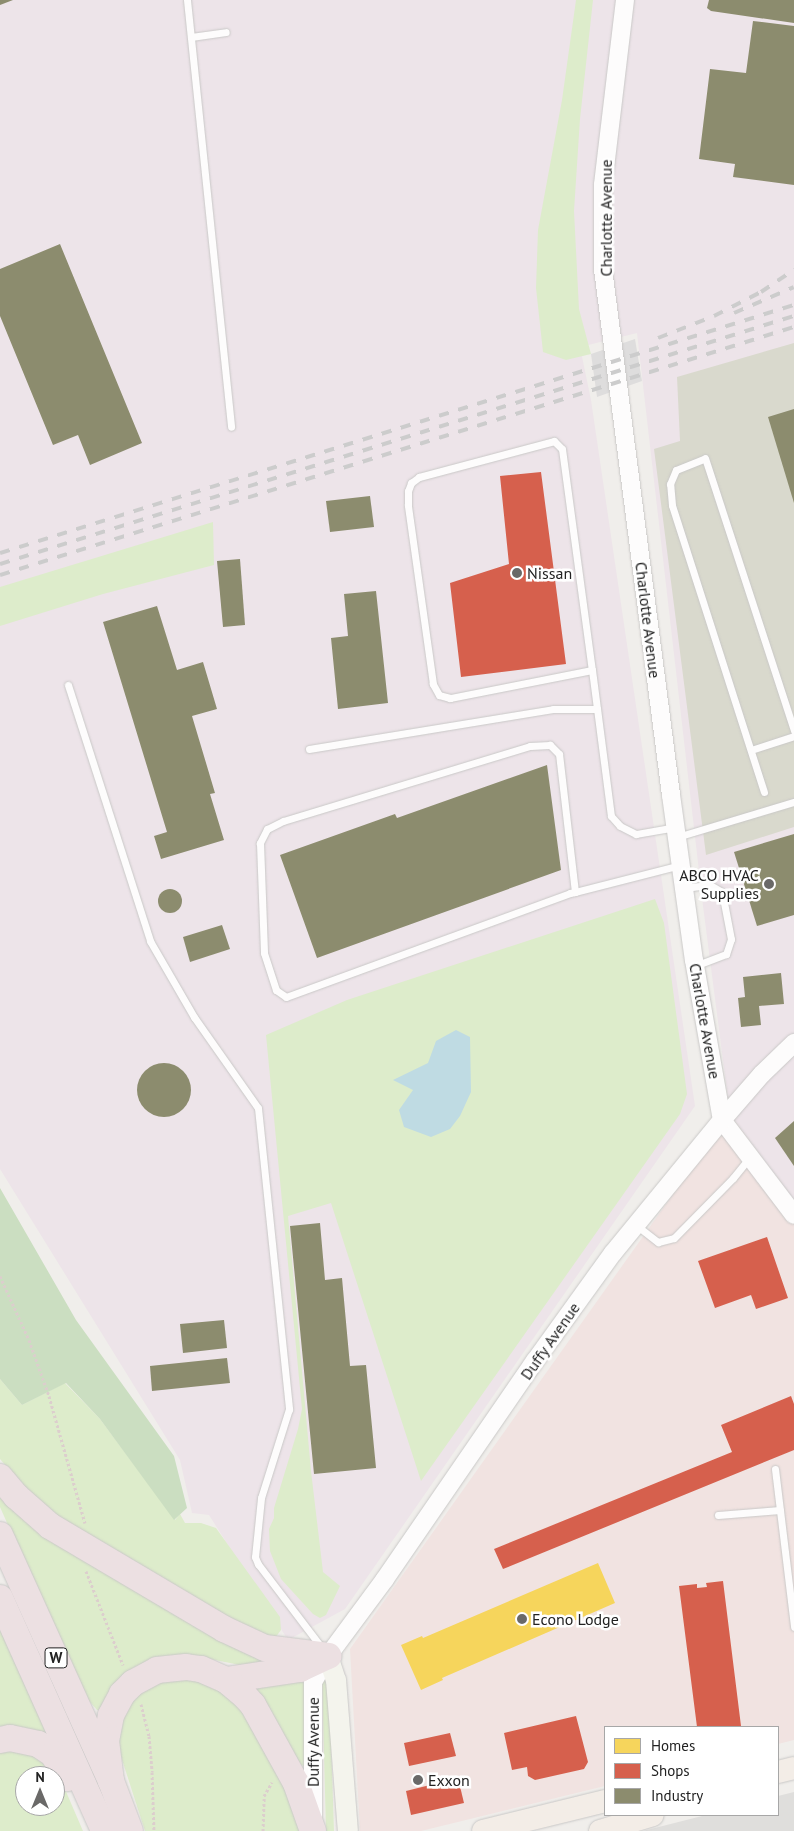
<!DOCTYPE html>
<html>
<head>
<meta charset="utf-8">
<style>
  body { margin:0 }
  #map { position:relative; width:794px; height:1831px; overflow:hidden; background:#f0eeeb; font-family:"PT Sans",sans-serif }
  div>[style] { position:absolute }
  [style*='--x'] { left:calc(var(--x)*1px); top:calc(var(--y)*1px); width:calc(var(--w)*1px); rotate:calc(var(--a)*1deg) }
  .residential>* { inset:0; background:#dfdedc }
  .commercial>* { inset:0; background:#f1e3e1 }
  .industrial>* { inset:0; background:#ede4e9 }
  .construction>* { inset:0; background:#d9d9cd }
  .grass>* { inset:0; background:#ddeccb }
  .forest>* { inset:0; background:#cbdec1 }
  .water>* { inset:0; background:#bfdbe3 }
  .pier>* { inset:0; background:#dedddd }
  .homes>* { inset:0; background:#f6d55c }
  .shops>* { inset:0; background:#d6604d }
  .industry>* { inset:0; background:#8c8c6e }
  .round { border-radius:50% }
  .path>* { height:3px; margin-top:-1.5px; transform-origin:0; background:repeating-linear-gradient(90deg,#dccecd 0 2.5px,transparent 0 5px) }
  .roads { filter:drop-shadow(0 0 1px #c9c8c7) drop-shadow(0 0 1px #c9c8c7) }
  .service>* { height:7px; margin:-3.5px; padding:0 3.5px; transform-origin:3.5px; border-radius:3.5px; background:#fdfcfc }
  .tertiary>* { height:18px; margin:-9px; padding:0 9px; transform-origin:9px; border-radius:9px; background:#fdfcfc }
  .secondary>* { height:20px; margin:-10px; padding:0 10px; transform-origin:10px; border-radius:10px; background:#f4f4ed }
  .primary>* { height:22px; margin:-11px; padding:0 11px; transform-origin:11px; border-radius:11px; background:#f3ede7 }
  .motorway>* { height:26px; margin:-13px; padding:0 13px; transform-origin:13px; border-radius:13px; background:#ece0e2 }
  .rail>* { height:4px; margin-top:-2px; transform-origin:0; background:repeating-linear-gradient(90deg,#ccc 0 10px,transparent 0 20px) }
  .dots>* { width:14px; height:14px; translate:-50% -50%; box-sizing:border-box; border:2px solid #fff; border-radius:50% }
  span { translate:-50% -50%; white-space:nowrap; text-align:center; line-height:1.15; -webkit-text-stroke:5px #fff; paint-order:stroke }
  .shield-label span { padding:1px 4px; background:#fff; border:1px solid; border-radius:4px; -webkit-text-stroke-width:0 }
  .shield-label { font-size:15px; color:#222; font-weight:700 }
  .street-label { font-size:16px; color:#222 }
  .poi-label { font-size:16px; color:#222 }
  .left { translate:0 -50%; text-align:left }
  .right { translate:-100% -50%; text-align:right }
  .legend { position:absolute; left:604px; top:1726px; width:175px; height:90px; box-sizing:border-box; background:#fff; border:1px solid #a7a7a7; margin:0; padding:6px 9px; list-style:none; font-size:15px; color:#222 }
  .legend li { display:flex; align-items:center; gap:10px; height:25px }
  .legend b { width:25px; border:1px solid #a7a7a7 }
  .north { position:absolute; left:15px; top:1766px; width:50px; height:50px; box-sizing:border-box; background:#fff; border:1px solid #a7a7a7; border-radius:50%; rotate:0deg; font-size:14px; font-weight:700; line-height:20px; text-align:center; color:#222 }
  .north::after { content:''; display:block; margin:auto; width:18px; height:22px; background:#6a6968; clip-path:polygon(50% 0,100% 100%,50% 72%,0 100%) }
</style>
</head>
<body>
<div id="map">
  <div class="residential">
    <div style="clip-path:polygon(794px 1792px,794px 1831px,643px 1831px,706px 1815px,778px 1815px,778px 1796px)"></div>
  </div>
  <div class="commercial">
    <div style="clip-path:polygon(730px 1114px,794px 1201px,794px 1740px,778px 1744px,778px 1727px,605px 1727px,605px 1786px,421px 1831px,360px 1831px,350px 1649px)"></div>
  </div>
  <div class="industrial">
    <div style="clip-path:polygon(0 0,794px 0,794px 1201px,730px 1114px,703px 906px,637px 333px,580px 347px,591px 400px,695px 1106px,345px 1609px,288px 1640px,209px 1515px,192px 1513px,180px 1460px,0 1169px)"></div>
  </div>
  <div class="construction">
    <div style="clip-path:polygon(794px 343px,794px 827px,706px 855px,654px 449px,680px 441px,677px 377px)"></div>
  </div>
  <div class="grass">
    <div style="clip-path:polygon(576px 0,593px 0,580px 119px,574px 211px,579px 309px,591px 354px,566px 360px,543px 352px,536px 288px,538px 230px,562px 100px)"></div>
    <div style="clip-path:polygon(213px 522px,214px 565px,103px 594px,0 626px,0 587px)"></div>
    <div style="clip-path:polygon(655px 899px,664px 923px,687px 1094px,680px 1114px,421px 1481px,331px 1203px,288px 1216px,311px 1471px,323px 1572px,340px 1586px,326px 1615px,320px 1618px,313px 1614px,281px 1579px,270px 1551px,269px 1529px,274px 1518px,274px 1508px,298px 1429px,302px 1409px,266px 1035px,347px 1000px)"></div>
    <div style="clip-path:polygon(0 1379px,22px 1405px,65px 1383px,100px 1419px,175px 1520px,180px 1514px,185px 1523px,201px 1523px,216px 1528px,280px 1617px,281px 1630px,275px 1638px,263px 1640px,74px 1531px,38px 1503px,0 1459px)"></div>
    <div style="clip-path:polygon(0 1484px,282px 1661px,240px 1665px,210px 1659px,103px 1710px,97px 1710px,83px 1694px,0 1507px)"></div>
    <div style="clip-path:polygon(0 1616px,58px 1752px,0 1732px)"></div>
    <div style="clip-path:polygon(177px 1674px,230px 1691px,286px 1775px,301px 1831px,145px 1831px,116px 1741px,130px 1699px)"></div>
    <div style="clip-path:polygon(322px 1676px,329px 1679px,334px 1831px,326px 1831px)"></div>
    <div style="clip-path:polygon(304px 1677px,307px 1764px,304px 1766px,301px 1765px,255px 1688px)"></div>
    <div style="clip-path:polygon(evenodd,0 1751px,39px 1752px,58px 1773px,83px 1831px,0 1831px,0 1751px,25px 1776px,55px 1776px,55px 1806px,25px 1806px,25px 1776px)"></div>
  </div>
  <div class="forest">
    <div style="clip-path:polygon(0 1188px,76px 1320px,174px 1456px,187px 1508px,174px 1520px,100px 1419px,66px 1383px,22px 1405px,0 1379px)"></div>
  </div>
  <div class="water">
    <div style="clip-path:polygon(456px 1030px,470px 1037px,471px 1092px,460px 1116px,450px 1129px,431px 1137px,404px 1127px,399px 1110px,413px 1090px,393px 1080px,428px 1063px,436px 1041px)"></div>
  </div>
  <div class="pier">
    <div style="clip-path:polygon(635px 339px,642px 381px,597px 397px,591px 354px)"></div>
  </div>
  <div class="homes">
    <div style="clip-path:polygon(598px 1563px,615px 1603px,442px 1678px,443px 1680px,421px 1690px,401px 1645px,422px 1636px,423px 1638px)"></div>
  </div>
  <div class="shops">
    <div style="clip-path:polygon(541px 472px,566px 664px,461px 677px,450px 583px,509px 564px,500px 476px)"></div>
    <div style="clip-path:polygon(767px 1237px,788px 1298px,756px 1309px,751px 1295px,715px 1308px,698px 1261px)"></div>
    <div style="clip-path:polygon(791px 1396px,794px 1404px,794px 1450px,503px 1569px,494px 1549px,732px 1452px,721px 1425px)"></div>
    <div style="clip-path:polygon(723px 1581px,741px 1726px,697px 1727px,679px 1586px,697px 1584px,697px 1588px,707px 1587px,706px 1583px)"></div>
    <div style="clip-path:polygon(576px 1716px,588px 1762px,584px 1769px,535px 1780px,528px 1776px,527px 1767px,512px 1770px,504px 1733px)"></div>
    <div style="clip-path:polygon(450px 1733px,456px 1756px,409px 1766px,404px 1743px)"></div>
    <div style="clip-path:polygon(458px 1778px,464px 1803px,411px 1815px,406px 1791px)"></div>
  </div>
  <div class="industry">
    <div style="clip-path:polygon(0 0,13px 0,0 5px)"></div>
    <div style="clip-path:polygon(709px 0,794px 0,794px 23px,711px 11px,707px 8px)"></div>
    <div style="clip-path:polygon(753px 21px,794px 26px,794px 185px,733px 177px,735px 164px,699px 159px,710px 69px,746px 73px)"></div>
    <div style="clip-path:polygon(60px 244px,142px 443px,90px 465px,78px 435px,53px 445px,0 316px,0 269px)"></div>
    <div style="clip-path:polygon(794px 409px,794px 503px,768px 417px)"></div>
    <div style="clip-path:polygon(370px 496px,374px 527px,330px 532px,326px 501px)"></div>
    <div style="clip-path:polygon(240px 559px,245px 625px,223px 627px,217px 561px)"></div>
    <div style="clip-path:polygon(376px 591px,388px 703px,338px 709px,331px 638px,348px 636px,344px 594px)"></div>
    <div style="clip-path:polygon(157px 606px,177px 670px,203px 662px,217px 709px,192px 716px,215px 793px,210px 794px,224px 840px,161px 859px,154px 836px,167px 832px,103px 622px)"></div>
    <div style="clip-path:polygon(547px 765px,561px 870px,317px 958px,280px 855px,395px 814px,397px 818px)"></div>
    <div style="clip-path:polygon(794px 834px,794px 915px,757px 926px,734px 852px)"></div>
    <div class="round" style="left:158px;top:889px;width:24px;height:24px"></div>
    <div style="clip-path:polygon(222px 925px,230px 949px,190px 962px,183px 937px)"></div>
    <div style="clip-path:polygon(781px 973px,784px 1004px,759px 1006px,761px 1025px,741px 1027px,738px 998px,745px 997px,743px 977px)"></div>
    <div class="round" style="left:137px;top:1063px;width:54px;height:54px"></div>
    <div style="clip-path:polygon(794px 1121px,794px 1166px,775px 1138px)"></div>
    <div style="clip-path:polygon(320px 1223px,325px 1280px,342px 1278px,350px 1366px,366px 1365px,376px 1468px,314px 1474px,290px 1226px)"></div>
    <div style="clip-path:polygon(224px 1320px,227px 1348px,183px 1353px,180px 1324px)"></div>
    <div style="clip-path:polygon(227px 1358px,230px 1383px,152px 1391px,150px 1366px)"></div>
  </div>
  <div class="path">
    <div style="--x:0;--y:1276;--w:70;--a:65.6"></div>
    <div style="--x:29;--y:1340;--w:59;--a:70.3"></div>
    <div style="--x:49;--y:1396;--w:132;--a:74.2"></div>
    <div style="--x:86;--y:1571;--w:101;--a:68.5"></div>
    <div style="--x:141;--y:1704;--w:33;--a:76"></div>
    <div style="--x:149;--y:1736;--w:36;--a:85"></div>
    <div style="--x:152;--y:1772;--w:59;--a:88.1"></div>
    <div style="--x:263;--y:1831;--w:35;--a:-88"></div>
    <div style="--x:264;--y:1796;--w:16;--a:-60"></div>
  </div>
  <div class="roads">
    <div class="service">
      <div style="--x:187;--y:0;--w:429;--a:84.1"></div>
      <div style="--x:191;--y:37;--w:35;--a:-8"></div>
      <div style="--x:592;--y:670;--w:145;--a:168.8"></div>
      <div style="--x:450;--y:698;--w:11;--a:-165"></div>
      <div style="--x:439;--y:695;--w:13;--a:-119"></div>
      <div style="--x:433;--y:684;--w:181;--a:-98"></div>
      <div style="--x:408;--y:505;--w:14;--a:-90"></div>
      <div style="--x:408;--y:491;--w:9;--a:-69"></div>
      <div style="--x:411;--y:483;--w:10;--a:-37"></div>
      <div style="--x:419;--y:477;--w:140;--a:-14.9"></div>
      <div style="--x:554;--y:441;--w:11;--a:45"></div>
      <div style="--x:562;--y:449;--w:223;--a:82.3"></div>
      <div style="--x:592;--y:670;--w:147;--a:82.6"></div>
      <div style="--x:611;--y:816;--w:13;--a:48"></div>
      <div style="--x:620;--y:826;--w:18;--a:27"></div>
      <div style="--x:636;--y:834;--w:40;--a:-10"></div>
      <div style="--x:68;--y:685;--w:269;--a:72.2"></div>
      <div style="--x:150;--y:941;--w:88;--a:59.9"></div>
      <div style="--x:194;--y:1017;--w:111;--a:54.9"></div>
      <div style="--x:258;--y:1108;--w:303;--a:84.1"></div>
      <div style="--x:289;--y:1409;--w:93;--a:107.5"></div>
      <div style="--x:261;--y:1498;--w:59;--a:95.8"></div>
      <div style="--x:255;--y:1557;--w:8;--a:67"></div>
      <div style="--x:258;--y:1564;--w:106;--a:52.7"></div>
      <div style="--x:309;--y:749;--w:247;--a:-9.3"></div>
      <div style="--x:553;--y:709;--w:44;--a:0"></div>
      <div style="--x:751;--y:750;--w:45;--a:-18"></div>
      <div style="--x:764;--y:792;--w:301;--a:-107.8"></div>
      <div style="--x:672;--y:505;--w:21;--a:-95"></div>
      <div style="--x:670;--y:484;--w:15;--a:-67"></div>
      <div style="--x:676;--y:470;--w:31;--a:-22"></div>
      <div style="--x:705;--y:458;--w:287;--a:71.9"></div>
      <div style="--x:677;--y:837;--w:122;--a:-16.7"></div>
      <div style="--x:684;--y:888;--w:26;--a:-7"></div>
      <div style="--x:710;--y:885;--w:14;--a:30"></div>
      <div style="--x:722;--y:892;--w:48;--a:79.2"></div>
      <div style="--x:731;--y:939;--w:16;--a:108"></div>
      <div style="--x:726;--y:954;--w:33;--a:159"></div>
      <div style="--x:575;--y:892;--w:139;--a:-96.6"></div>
      <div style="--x:559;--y:754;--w:13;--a:-135"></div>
      <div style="--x:550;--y:745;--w:20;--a:177"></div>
      <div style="--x:530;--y:746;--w:258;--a:163.1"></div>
      <div style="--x:283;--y:821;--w:18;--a:153"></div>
      <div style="--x:267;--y:829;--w:16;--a:117"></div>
      <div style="--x:260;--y:843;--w:110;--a:87.9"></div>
      <div style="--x:264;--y:953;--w:39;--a:72"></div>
      <div style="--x:276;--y:990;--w:12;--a:35"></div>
      <div style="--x:286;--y:997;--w:302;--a:-20.1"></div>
      <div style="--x:570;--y:893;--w:5;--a:-11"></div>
      <div style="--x:575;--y:892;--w:108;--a:-14.4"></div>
      <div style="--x:636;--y:1225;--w:28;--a:38"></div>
      <div style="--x:658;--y:1242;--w:16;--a:-14"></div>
      <div style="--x:674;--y:1238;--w:84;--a:-45.5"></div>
      <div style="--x:733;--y:1178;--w:26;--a:-51"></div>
      <div style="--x:775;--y:1469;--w:159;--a:83.1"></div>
      <div style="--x:718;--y:1515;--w:62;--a:-4.6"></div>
    </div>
    <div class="tertiary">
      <div style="--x:625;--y:0;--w:186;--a:96.8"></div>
      <div style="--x:603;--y:185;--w:84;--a:90"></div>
      <div style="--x:603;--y:269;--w:530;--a:82.63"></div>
      <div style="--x:671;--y:795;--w:167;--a:82.1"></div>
      <div style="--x:694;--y:960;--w:162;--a:80.1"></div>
      <div style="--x:722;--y:1120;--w:119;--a:52.8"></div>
      <div style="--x:313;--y:1815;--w:133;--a:-90"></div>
      <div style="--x:313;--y:1682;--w:30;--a:-60"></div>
      <div style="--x:328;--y:1656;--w:96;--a:-53.5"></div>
      <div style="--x:385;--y:1579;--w:265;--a:-55.5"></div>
      <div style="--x:535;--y:1361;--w:133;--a:-54.2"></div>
      <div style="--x:613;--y:1253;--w:172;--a:-50.7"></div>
      <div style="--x:722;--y:1120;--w:61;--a:-49"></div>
      <div style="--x:762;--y:1074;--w:45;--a:-44.1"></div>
    </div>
    <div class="secondary">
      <div style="--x:328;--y:1656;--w:25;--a:72"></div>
      <div style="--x:336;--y:1680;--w:151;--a:85.5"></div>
    </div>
    <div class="primary">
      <div style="--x:778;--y:1772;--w:16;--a:-14"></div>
      <div style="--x:483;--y:1831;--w:126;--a:-13.8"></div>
      <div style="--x:600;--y:1831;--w:55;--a:-16.8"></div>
    </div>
    <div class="motorway">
      <div style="--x:0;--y:1477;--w:25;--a:50"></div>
      <div style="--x:16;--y:1496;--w:45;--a:41.4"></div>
      <div style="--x:50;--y:1526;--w:202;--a:30.6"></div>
      <div style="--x:224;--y:1629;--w:45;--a:24.9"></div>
      <div style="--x:265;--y:1648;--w:64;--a:7.2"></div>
      <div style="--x:0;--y:1535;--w:270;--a:65.7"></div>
      <div style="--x:111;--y:1781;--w:53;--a:69.2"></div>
      <div style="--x:0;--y:1598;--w:255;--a:65.9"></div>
      <div style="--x:226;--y:1680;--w:75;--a:-8.5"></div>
      <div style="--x:300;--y:1669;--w:29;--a:-25"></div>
      <div style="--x:0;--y:1740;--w:10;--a:-11"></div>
      <div style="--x:10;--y:1738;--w:29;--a:12"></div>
      <div style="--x:38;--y:1744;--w:18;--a:34"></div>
      <div style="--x:53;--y:1754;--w:28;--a:60"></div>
      <div style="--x:111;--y:1781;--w:40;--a:-97.1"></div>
      <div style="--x:106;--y:1741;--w:26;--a:-79"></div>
      <div style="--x:111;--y:1715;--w:24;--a:-62"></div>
      <div style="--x:122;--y:1694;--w:16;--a:-45"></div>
      <div style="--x:133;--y:1683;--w:27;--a:-28"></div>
      <div style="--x:157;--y:1670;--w:29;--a:-6"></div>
      <div style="--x:186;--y:1667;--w:15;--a:8"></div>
      <div style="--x:201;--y:1669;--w:27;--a:24"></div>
      <div style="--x:226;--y:1680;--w:23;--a:40"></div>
      <div style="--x:244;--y:1695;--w:13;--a:48"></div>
      <div style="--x:253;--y:1705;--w:89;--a:61.1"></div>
      <div style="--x:296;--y:1783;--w:51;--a:70.5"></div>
    </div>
  </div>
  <div class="rail">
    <div style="--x:734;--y:313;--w:65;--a:-23.4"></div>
    <div style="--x:658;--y:338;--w:60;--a:-21.4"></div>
    <div style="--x:714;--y:316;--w:53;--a:-27.1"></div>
    <div style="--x:761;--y:292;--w:40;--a:-34"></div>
    <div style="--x:0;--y:553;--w:832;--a:-17.35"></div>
    <div style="--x:0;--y:564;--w:832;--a:-17.35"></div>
    <div style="--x:0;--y:575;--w:832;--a:-17.35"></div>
  </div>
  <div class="dots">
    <div style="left:517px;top:573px;background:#6a6968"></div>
    <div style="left:769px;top:884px;background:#6a6968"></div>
    <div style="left:522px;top:1619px;background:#6a6968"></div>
    <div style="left:418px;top:1780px;background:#6a6968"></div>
  </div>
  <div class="shield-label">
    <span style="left:56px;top:1658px">W</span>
  </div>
  <div class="street-label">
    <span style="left:606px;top:218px;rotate:-90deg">Charlotte Avenue</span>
    <span style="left:648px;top:620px;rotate:83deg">Charlotte Avenue</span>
    <span style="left:705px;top:1021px;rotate:80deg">Charlotte Avenue</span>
    <span style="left:550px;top:1341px;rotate:-55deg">Duffy Avenue</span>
    <span style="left:313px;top:1742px;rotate:-90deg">Duffy Avenue</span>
  </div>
  <div class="poi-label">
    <span class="left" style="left:527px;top:573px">Nissan</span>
    <span class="right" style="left:759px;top:884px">ABCO HVAC<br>Supplies</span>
    <span class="left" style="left:532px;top:1619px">Econo Lodge</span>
    <span class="left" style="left:428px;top:1780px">Exxon</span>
  </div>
  <ul class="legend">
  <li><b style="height:14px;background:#f6d55c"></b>Homes</li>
  <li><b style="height:14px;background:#d6604d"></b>Shops</li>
  <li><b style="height:14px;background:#8c8c6e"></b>Industry</li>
  </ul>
  <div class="north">N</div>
</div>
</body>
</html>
